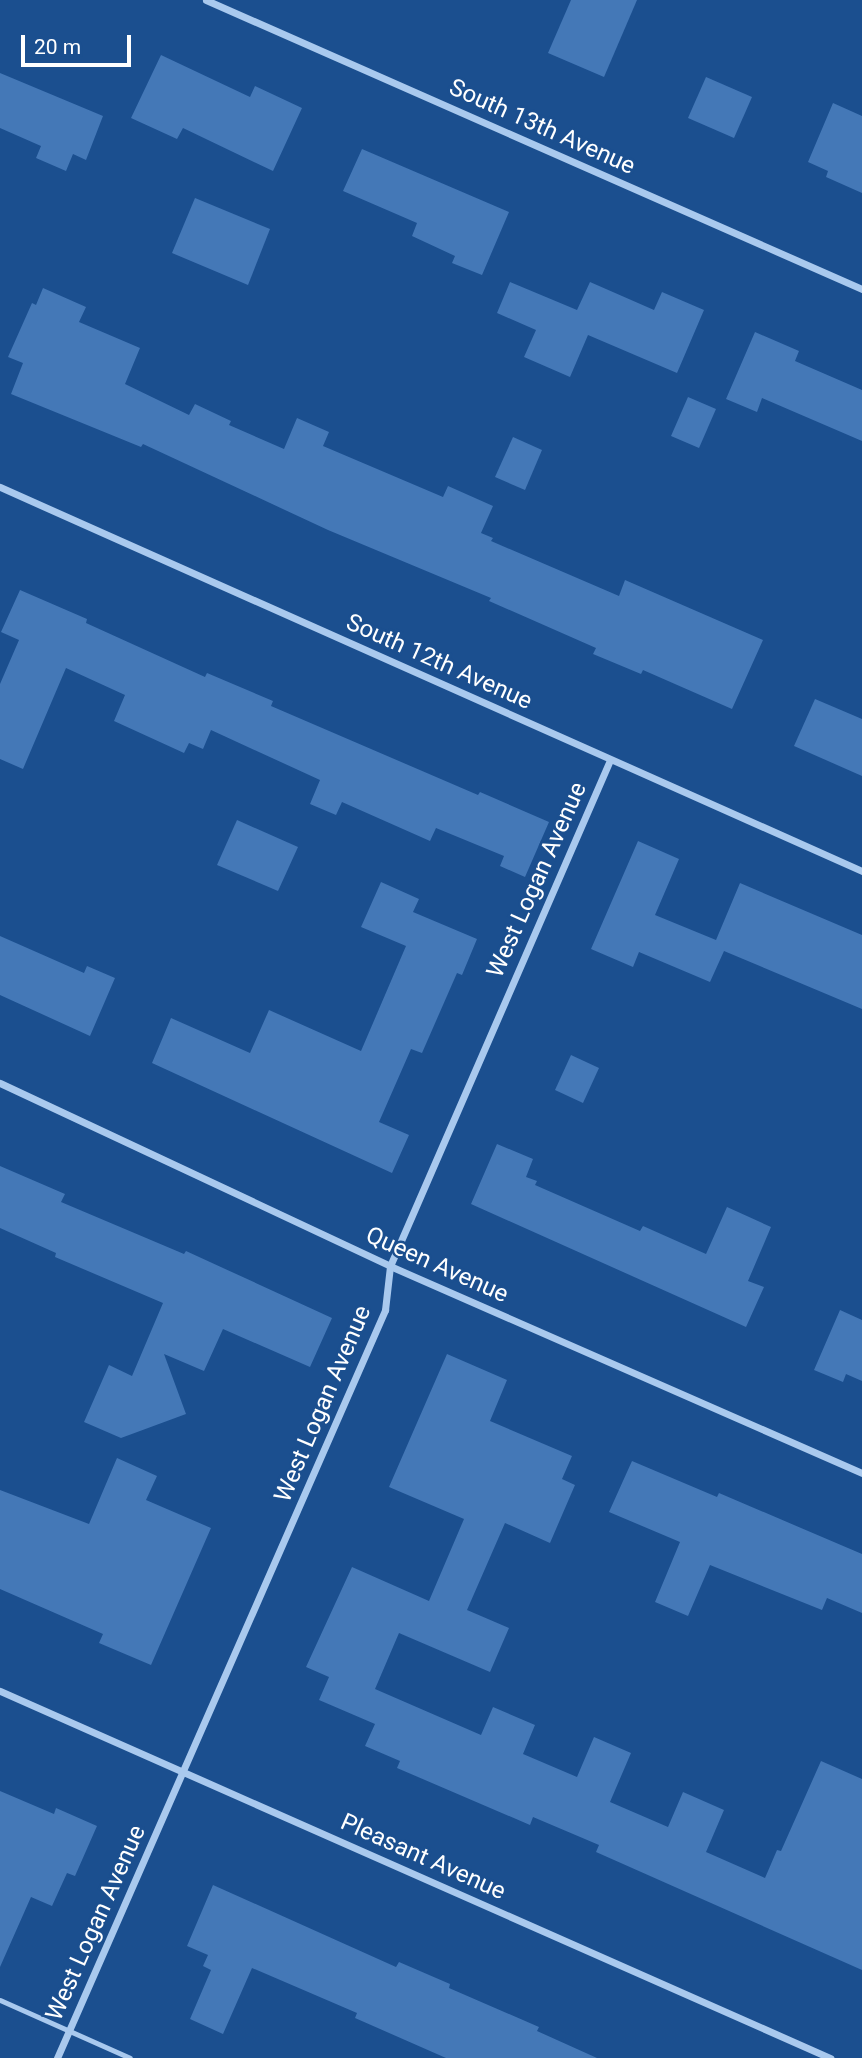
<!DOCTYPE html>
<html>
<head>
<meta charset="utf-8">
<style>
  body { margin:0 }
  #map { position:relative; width:862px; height:2058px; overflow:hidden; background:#1b4f8f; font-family:Roboto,sans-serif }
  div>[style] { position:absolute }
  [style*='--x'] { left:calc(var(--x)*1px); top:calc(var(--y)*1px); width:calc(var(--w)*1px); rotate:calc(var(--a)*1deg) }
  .building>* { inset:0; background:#4478b7 }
  .service>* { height:5px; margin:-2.5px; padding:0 2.5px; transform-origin:2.5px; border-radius:2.5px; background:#a9c9ee }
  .minor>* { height:7px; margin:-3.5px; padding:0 3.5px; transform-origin:3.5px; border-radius:3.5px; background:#a9c9ee }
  span { translate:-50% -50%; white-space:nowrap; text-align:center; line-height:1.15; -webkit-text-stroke:5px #1b4f8f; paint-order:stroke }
  .street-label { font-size:24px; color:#fff }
  .scale { position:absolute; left:21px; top:35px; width:110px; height:32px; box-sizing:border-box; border:4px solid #fff; border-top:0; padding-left:9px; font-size:21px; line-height:24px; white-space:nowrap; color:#fff; -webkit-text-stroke:5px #1b4f8f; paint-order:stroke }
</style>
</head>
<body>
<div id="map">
  <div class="building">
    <div style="clip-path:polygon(571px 0,637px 0,604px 77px,548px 53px)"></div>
    <div style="clip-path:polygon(161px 55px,250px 97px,255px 86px,302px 108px,273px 171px,183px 128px,177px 139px,131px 118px)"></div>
    <div style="clip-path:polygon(0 73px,103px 116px,86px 160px,73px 154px,66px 171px,36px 158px,41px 146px,0 128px)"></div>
    <div style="clip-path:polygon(706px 77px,752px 97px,734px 138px,688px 118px)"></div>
    <div style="clip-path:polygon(833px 103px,862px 116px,862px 193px,826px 177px,828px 171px,808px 162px)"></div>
    <div style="clip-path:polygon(362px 149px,509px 212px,482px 275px,452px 263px,455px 256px,412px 236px,417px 223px,343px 191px)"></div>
    <div style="clip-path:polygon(195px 198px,270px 229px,248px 285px,172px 253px)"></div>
    <div style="clip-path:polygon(510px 282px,577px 310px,590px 282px,654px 310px,662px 292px,704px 310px,677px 373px,588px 335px,570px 377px,524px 357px,536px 330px,497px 313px)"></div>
    <div style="clip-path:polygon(43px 288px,86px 307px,79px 322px,140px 348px,125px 384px,189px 415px,195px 404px,231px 421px,229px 425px,284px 449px,297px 418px,329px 432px,323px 446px,443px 497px,448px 486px,493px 506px,481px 533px,493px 538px,491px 541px,619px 596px,625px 580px,763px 640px,732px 709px,643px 670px,641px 674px,593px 654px,596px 648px,489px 601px,491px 598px,328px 530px,143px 444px,141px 447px,11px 394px,23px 363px,8px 357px,32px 303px,36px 305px)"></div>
    <div style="clip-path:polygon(755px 332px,799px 351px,795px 361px,862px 390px,862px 441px,762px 398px,757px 412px,726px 399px)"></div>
    <div style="clip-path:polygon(688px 397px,716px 409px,699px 448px,671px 436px)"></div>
    <div style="clip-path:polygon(513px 437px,542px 450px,525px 490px,495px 477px)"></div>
    <div style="clip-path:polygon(20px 590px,87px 619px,86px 623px,205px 677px,207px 673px,273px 701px,271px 706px,478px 795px,480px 792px,549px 822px,525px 877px,500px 866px,504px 856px,436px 828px,430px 841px,342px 802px,336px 815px,310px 804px,320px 780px,211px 730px,203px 749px,189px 743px,184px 753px,114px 721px,125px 695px,66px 668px,23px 769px,0 759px,0 684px,19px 640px,1px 632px)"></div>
    <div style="clip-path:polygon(815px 699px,862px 719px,862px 776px,794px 746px)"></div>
    <div style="clip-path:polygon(237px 820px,298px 847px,278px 891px,217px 865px)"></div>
    <div style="clip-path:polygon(638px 841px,679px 859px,655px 915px,716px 940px,740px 883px,862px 935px,862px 1009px,724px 951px,710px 982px,639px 952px,633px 967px,591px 949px)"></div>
    <div style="clip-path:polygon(381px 882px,419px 899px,413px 912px,477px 939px,462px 975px,457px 973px,422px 1053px,411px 1049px,379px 1122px,409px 1135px,392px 1173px,152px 1063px,171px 1018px,250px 1053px,269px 1010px,361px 1051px,406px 946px,361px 927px)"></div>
    <div style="clip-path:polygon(0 936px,84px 973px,87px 966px,115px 978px,90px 1036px,0 995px)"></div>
    <div style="clip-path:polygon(571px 1055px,599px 1068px,583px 1103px,555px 1090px)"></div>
    <div style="clip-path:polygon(497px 1144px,533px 1159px,526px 1177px,537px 1181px,535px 1185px,640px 1231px,643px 1226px,706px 1254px,727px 1207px,771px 1227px,748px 1281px,764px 1287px,746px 1327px,471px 1204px)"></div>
    <div style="clip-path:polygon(0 1166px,65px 1194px,61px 1202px,184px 1254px,186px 1251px,332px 1318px,310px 1367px,223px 1329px,204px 1371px,164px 1354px,186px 1414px,121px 1438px,84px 1422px,109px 1365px,132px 1376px,163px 1303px,55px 1257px,56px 1253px,0 1228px)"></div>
    <div style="clip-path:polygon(840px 1310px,862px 1320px,862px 1381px,846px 1374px,843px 1382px,814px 1370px)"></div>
    <div style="clip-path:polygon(447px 1354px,507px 1380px,490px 1421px,572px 1456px,562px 1479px,575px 1485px,550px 1543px,505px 1523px,467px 1610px,509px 1628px,490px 1672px,399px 1633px,375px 1689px,481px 1735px,493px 1707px,535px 1725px,523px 1754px,577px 1777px,594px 1737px,631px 1753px,610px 1802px,668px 1827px,683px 1792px,724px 1810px,706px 1852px,765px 1878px,777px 1850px,781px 1851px,821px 1761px,862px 1779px,862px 1970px,596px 1852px,599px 1845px,533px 1817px,530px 1825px,397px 1768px,400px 1761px,365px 1746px,375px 1724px,319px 1700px,329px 1677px,306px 1667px,352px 1567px,429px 1601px,464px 1519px,389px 1487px)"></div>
    <div style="clip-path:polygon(117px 1458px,157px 1476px,146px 1500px,211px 1528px,151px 1665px,99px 1643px,103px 1634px,0 1589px,0 1490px,89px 1524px)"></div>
    <div style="clip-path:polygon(632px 1461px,717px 1497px,719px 1493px,862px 1554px,862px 1613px,827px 1598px,822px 1610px,710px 1565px,688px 1616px,655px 1602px,680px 1542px,609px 1512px)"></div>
    <div style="clip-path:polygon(0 1791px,54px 1814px,56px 1808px,97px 1826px,75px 1876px,67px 1873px,52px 1906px,31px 1897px,0 1967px)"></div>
    <div style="clip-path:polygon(213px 1885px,396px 1967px,399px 1962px,450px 1984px,449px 1988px,539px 2027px,537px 2031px,597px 2058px,446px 2058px,355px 2018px,357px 2013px,252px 1968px,223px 2034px,190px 2019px,211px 1970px,203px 1966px,208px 1955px,187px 1946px)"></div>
  </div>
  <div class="service">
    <div style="--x:0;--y:2000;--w:142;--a:24"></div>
  </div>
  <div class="minor">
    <div style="--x:206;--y:0;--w:717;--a:23.78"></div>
    <div style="--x:0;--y:487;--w:944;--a:24.01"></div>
    <div style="--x:0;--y:1083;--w:431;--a:25.1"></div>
    <div style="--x:390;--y:1266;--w:515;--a:23.68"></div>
    <div style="--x:0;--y:1691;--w:908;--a:23.85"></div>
    <div style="--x:57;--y:2058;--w:817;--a:-66.32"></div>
    <div style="--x:385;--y:1310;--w:44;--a:-83.5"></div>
    <div style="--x:390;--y:1266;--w:552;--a:-66.5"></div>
  </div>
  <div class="street-label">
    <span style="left:542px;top:127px;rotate:24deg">South 13th Avenue</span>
    <span style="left:439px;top:662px;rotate:24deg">South 12th Avenue</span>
    <span style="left:537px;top:880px;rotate:-66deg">West Logan Avenue</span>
    <span style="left:437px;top:1265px;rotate:24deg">Queen Avenue</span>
    <span style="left:323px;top:1404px;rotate:-67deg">West Logan Avenue</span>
    <span style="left:423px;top:1857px;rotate:24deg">Pleasant Avenue</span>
    <span style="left:96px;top:1923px;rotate:-66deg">West Logan Avenue</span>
  </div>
  <div class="scale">20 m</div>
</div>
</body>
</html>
